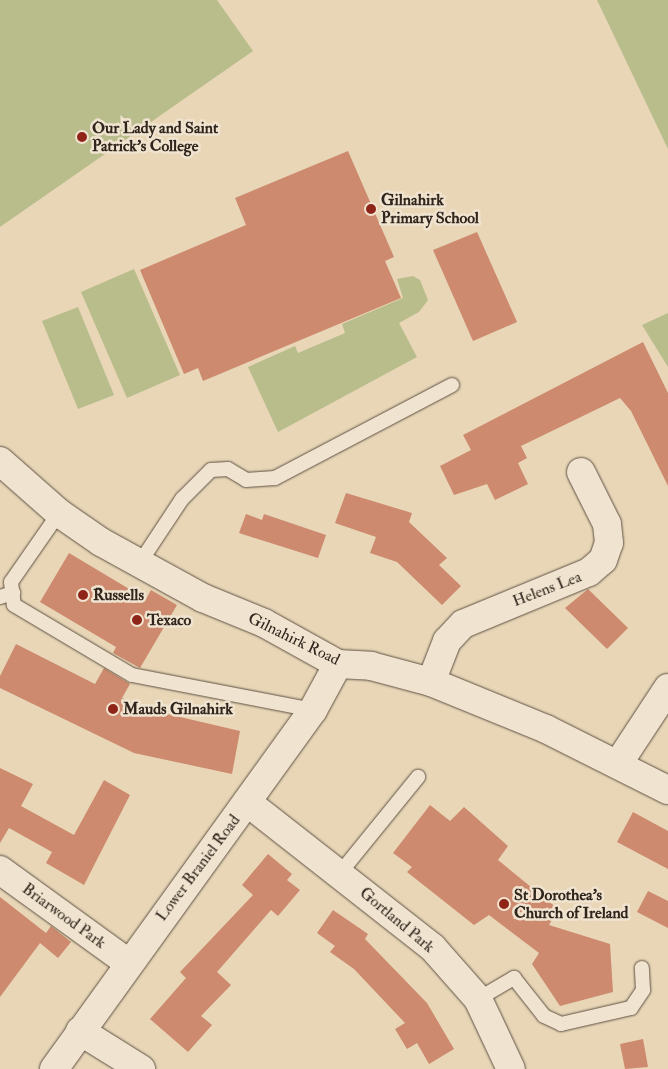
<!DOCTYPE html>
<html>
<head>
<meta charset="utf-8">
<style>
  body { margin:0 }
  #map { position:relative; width:668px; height:1069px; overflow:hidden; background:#e8d6b7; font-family:"IM FELL Double Pica",serif }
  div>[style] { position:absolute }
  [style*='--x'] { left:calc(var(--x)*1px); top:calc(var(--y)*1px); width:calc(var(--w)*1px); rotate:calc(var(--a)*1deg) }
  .green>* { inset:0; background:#b9bd8c }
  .building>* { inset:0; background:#cd8a6e }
  .roads { filter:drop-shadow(0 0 1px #5e5143) drop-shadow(0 0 1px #5e5143) }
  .service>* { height:14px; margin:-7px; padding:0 7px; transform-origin:7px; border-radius:7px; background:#f0e4d0 }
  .minor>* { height:28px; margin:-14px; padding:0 14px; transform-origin:14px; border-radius:14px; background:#f0e4d0 }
  .tertiary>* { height:28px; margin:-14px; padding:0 14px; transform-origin:14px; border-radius:14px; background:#f0e4d0 }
  .dots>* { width:14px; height:14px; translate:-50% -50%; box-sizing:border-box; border:2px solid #f0e4d0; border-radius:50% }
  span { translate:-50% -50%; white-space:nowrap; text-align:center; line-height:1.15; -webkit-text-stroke:5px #f0e4d0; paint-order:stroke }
  .poi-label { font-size:16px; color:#30251c; font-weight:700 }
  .left { translate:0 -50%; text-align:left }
  .street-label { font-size:16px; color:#30251c }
</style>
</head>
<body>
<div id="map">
  <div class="green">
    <div style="clip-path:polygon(0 0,217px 0,253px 51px,0 227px)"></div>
    <div style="clip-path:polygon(597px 0,668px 0,668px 149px)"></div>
    <div style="clip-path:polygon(134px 269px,180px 375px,127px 398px,81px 292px)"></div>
    <div style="clip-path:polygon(413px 276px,420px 280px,428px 300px,419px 312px,399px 323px,417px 357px,278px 432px,248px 367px,295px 346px,298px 353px,345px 333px,342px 324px,403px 298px,397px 279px)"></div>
    <div style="clip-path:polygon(78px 307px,114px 395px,78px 409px,42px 321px)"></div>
    <div style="clip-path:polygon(668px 313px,668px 367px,642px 325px)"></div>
  </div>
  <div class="building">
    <div style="clip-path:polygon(348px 151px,394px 257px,385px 261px,401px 298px,203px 381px,198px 368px,184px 374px,140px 270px,246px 225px,235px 198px)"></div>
    <div style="clip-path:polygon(477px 232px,517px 322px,473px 341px,433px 250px)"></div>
    <div style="clip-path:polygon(643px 342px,668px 393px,668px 486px,631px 411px,620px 398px,521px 446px,527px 458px,518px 463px,528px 484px,495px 500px,487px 484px,454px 495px,440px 466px,471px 450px,463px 435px)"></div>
    <div style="clip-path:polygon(346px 493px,412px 513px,409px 522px,447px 558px,439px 565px,461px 586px,442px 605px,397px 562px,370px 553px,376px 537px,335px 523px)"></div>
    <div style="clip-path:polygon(246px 514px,262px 520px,264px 514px,326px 535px,318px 558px,239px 533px)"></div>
    <div style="clip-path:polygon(69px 553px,146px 599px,151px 590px,177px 605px,140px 668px,113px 653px,116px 647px,40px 602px)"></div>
    <div style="clip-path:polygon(588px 589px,628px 628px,607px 649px,565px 608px)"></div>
    <div style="clip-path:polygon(16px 644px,95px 684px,104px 668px,130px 684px,122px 698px,146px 709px,240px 731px,232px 774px,134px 753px,0 688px,0 676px)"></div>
    <div style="clip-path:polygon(0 768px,33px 784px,21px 806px,74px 835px,104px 780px,130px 795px,84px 885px,46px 863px,52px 852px,9px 828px,0 843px)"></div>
    <div style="clip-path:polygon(430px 805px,450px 821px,464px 807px,508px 846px,498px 860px,558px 909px,549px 925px,610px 944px,613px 992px,560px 1006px,532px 964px,539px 953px,489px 915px,474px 925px,407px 872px,412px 867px,393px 853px)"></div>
    <div style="clip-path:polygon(633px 812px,668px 831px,668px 869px,617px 842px)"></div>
    <div style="clip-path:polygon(268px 854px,292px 874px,287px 880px,300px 890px,278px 916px,271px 910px,217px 972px,231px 985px,201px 1016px,212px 1025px,188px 1052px,150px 1019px,186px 978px,180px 972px,253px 895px,242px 885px)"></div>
    <div style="clip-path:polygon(648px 891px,668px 901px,668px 928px,637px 912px)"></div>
    <div style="clip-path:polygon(0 897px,46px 933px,51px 926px,71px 942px,58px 958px,40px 943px,0 997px)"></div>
    <div style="clip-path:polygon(333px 910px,368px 934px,365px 939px,427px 1003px,454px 1049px,429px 1064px,417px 1043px,407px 1049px,395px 1029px,405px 1023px,354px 969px,330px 952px,335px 946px,317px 933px)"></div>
    <div style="clip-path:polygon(643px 1039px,648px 1067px,625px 1069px,620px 1044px)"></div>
  </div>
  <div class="roads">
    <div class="service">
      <div style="--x:59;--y:513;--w:84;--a:124.8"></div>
      <div style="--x:11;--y:582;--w:23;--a:83"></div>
      <div style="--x:14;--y:605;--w:137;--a:30.7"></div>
      <div style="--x:132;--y:675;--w:184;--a:10.9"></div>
      <div style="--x:139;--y:564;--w:78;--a:-56.5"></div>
      <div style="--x:182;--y:499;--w:41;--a:-45"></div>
      <div style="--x:211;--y:470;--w:17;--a:-3"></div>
      <div style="--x:228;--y:469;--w:21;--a:31"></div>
      <div style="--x:246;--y:480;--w:29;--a:-4"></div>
      <div style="--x:275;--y:478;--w:200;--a:-27.7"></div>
      <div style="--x:0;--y:597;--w:14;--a:-17"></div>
      <div style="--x:340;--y:873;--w:124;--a:-50.9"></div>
      <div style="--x:478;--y:999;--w:42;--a:-30.3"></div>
      <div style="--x:514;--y:978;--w:48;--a:51.7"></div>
      <div style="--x:544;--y:1016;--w:19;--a:25"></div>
      <div style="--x:561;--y:1024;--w:72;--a:-12.9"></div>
      <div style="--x:631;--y:1008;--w:22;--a:-56"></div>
      <div style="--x:643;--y:990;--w:22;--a:-93"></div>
    </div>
    <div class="minor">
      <div style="--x:431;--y:682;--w:44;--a:-68.7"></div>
      <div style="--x:447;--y:641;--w:23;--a:-47"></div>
      <div style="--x:463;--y:624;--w:136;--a:-22.4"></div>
      <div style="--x:589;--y:572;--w:18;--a:-41"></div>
      <div style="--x:603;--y:560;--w:18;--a:-71"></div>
      <div style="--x:609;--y:543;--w:19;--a:-96"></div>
      <div style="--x:607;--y:524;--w:58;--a:-116.6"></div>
      <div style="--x:618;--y:764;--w:91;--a:-56.7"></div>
      <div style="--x:247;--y:802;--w:236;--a:38.1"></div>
      <div style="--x:433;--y:948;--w:68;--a:48.6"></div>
      <div style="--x:478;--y:999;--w:77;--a:64.8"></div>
      <div style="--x:0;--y:870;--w:157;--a:35.9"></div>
      <div style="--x:80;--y:1031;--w:72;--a:31.9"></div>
    </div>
    <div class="tertiary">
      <div style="--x:0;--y:461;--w:79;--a:41.4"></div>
      <div style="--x:59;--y:513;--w:51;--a:34.6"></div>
      <div style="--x:101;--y:542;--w:116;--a:28.8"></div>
      <div style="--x:203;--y:598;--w:66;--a:22.3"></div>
      <div style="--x:264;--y:623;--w:85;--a:29"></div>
      <div style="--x:338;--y:664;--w:33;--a:3"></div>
      <div style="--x:371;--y:666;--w:62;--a:14.9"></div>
      <div style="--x:431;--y:682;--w:124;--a:22.2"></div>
      <div style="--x:546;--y:729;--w:136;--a:26.6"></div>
      <div style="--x:54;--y:1069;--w:443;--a:-54.2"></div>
      <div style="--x:313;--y:710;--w:52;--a:-61.5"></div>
    </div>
  </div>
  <div class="dots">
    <div style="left:82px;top:137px;background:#8f2418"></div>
    <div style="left:371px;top:209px;background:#8f2418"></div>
    <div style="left:83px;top:595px;background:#8f2418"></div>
    <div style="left:137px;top:620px;background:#8f2418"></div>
    <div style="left:113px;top:709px;background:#8f2418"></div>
    <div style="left:504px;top:904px;background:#8f2418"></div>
  </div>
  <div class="poi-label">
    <span class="left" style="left:92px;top:137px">Our Lady and Saint<br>Patrick's College</span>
    <span class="left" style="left:381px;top:209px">Gilnahirk<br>Primary School</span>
    <span class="left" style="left:93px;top:595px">Russells</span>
    <span class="left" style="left:147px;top:620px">Texaco</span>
    <span class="left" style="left:123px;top:709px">Mauds Gilnahirk</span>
    <span class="left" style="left:514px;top:904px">St Dorothea's<br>Church of Ireland</span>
  </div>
  <div class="street-label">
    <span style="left:547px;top:589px;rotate:-21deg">Helens Lea</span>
    <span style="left:294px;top:639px;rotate:26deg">Gilnahirk Road</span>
    <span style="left:198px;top:868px;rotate:-53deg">Lower Braniel Road</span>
    <span style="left:64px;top:916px;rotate:36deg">Briarwood Park</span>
    <span style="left:397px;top:920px;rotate:40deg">Gortland Park</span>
  </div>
</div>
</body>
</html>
